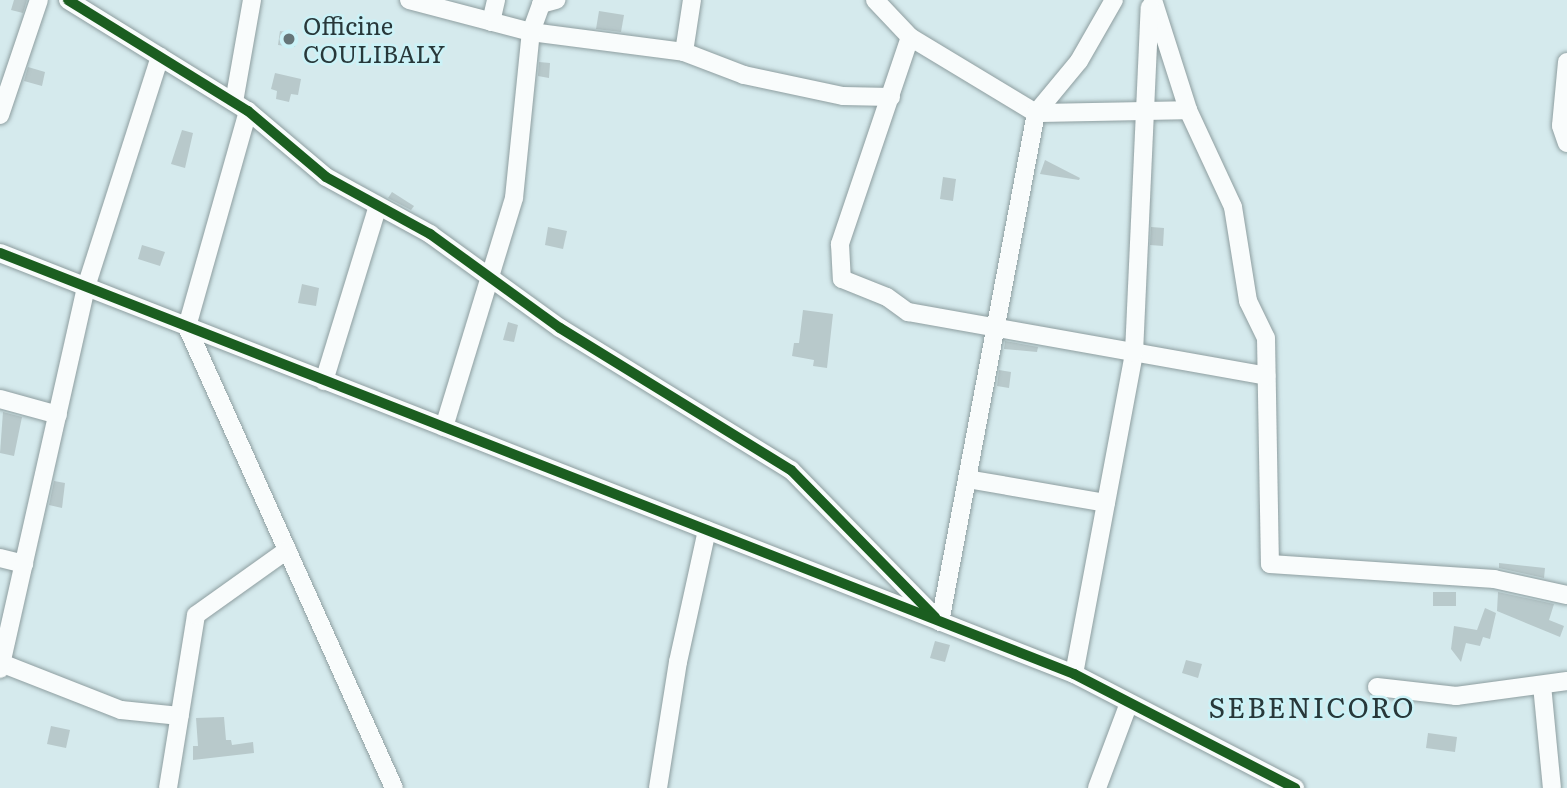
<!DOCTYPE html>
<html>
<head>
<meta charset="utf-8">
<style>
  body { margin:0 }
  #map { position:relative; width:1567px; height:788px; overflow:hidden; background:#d5eaed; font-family:Literata,serif }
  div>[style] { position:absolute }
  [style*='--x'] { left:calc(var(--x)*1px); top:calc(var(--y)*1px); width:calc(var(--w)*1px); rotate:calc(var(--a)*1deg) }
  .building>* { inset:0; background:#b8c9cb }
  .roads { filter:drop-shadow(0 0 2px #8e9ea0) drop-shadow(0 0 2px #8e9ea0) }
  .street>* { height:18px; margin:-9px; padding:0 9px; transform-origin:9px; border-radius:9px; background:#f9fcfc }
  .cycleway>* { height:10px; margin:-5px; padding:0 5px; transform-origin:5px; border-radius:5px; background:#1b5e20 }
  .dots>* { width:19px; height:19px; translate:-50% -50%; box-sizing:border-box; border:4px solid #cbf2f7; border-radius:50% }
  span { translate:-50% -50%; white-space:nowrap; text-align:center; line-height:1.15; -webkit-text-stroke:5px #cbf2f7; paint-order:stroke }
  .poi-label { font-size:24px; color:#28383a }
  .left { translate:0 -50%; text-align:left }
  .quarter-label { font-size:28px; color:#28383a; letter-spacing:2px }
</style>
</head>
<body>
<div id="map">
  <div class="building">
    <div style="clip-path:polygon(14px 0,27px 0,23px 13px,11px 10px)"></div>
    <div style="clip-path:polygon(599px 11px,624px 15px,621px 32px,596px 29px)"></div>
    <div style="clip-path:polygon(280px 31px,297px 33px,295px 47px,278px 45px)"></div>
    <div style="clip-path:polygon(539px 62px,550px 63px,549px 78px,538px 76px)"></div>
    <div style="clip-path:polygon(28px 67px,45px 72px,42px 86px,24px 81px)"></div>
    <div style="clip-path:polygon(275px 73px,301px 79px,298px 95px,291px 94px,289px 102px,276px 99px,277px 91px,271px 89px)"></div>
    <div style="clip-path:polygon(182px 130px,193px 133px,185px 168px,171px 164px)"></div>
    <div style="clip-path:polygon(1045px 160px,1080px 178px,1079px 180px,1040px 174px)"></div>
    <div style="clip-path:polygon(943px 177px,956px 179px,953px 201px,940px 199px)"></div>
    <div style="clip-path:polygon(392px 192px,414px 206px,411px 210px,388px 198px)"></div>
    <div style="clip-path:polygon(548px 227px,567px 231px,563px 249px,545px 245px)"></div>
    <div style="clip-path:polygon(1151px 227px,1164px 228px,1163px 246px,1150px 245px)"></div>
    <div style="clip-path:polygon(142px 245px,165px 252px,160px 266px,138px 259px)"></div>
    <div style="clip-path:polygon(302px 284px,319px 288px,316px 306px,298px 303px)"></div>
    <div style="clip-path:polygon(803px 310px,833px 314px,827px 368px,813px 366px,814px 360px,792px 356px,794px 343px,799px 343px)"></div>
    <div style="clip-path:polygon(508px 322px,518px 325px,514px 342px,503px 340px)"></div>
    <div style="clip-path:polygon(1005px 341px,1038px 347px,1037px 352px,1004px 349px)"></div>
    <div style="clip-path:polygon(999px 370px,1011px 372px,1009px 388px,997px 386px)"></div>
    <div style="clip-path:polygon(3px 412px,22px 417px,14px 456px,0 453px)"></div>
    <div style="clip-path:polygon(54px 481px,65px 483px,62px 508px,49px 505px)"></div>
    <div style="clip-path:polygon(1499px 563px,1545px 568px,1544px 578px,1499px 568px)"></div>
    <div style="clip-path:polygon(1433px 592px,1456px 592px,1456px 606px,1433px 606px)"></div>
    <div style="clip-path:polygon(1498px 592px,1554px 604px,1549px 620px,1564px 626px,1560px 637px,1497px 611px)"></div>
    <div style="clip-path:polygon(1485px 608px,1496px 613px,1490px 639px,1483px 637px,1480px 646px,1466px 643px,1461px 662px,1451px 649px,1454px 626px,1477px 630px)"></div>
    <div style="clip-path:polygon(935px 641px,950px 645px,945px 662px,930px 658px)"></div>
    <div style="clip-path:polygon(1186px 660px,1202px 664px,1198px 678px,1182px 673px)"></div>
    <div style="clip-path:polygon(224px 717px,226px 740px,231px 740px,232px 745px,253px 742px,254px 753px,193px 760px,193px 746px,198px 746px,196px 718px)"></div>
    <div style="clip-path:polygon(51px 726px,70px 730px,66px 748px,47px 744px)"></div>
    <div style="clip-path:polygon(1428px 733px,1457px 737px,1455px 752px,1426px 748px)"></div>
  </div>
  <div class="roads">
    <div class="street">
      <div style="--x:68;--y:0;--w:211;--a:31.7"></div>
      <div style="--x:248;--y:111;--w:102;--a:40.2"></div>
      <div style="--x:326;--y:177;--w:119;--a:28.7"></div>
      <div style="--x:430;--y:234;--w:160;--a:35.9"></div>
      <div style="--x:560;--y:328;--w:271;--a:31.6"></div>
      <div style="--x:791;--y:470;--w:206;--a:45.6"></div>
      <div style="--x:409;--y:0;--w:126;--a:14.7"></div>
      <div style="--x:531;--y:32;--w:154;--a:7.4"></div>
      <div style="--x:684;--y:52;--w:64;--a:21"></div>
      <div style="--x:744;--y:75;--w:101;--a:12"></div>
      <div style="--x:843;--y:96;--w:48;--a:1.2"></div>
      <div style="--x:875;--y:0;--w:51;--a:46.6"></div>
      <div style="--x:910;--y:37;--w:147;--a:31.1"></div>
      <div style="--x:1036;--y:113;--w:152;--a:-1.1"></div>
      <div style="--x:1153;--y:0;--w:115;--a:72.3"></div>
      <div style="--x:1188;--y:110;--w:107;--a:65.1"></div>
      <div style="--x:1233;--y:207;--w:95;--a:80.9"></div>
      <div style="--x:1248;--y:301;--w:41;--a:64.1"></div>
      <div style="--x:1266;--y:338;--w:226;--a:89"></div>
      <div style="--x:1270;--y:564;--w:225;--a:3.8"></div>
      <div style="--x:1494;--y:579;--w:75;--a:12.4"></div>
      <div style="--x:491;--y:22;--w:23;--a:-77"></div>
      <div style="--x:910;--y:37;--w:219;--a:108.7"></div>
      <div style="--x:840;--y:244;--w:35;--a:87"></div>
      <div style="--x:842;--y:279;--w:48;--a:21.8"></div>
      <div style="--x:887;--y:297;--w:26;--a:36"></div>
      <div style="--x:908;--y:312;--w:364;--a:10.1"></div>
      <div style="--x:684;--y:52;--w:53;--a:-81.3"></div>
      <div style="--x:1567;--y:62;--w:64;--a:95.4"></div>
      <div style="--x:1561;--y:126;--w:18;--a:71"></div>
      <div style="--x:234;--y:102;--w:104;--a:-80"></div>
      <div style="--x:248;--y:111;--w:224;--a:105.8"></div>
      <div style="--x:187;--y:327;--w:505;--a:65.82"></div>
      <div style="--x:0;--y:115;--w:121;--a:-71.3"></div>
      <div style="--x:0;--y:253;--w:1154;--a:21.4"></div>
      <div style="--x:1074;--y:674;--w:249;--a:27.3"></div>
      <div style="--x:324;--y:381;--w:180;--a:-72.9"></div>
      <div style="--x:0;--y:399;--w:60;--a:15.4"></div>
      <div style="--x:444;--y:427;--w:239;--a:-73"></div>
      <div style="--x:514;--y:198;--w:167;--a:-84.2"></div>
      <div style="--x:531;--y:32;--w:30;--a:-70"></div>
      <div style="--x:541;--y:4;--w:16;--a:-15"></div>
      <div style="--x:967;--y:479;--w:141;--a:9.8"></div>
      <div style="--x:0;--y:558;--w:25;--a:14"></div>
      <div style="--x:940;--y:622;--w:518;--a:-79.32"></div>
      <div style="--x:1036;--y:113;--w:67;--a:-50.4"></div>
      <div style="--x:1079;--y:61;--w:70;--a:-60.2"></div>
      <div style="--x:1;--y:663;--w:129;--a:21.4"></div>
      <div style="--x:121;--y:710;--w:59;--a:5.8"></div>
      <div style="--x:0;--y:669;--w:392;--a:-77.3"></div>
      <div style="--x:86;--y:287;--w:242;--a:-72.2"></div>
      <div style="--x:1074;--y:674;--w:327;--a:-79.4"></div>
      <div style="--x:1134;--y:353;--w:346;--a:-87.4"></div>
      <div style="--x:1542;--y:685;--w:103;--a:84.5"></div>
      <div style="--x:1377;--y:687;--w:80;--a:6.5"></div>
      <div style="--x:1456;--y:696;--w:112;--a:-7.7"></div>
      <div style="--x:168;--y:788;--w:175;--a:-80.8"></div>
      <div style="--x:196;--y:615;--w:112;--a:-35.5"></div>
      <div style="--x:658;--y:788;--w:128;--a:-81"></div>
      <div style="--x:678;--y:662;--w:135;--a:-77.6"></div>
      <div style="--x:1097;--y:788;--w:91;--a:-69.4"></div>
    </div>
  </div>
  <div class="cycleway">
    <div style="--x:68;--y:0;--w:211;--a:31.7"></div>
    <div style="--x:248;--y:111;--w:102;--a:40.2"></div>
    <div style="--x:326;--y:177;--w:119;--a:28.7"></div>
    <div style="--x:430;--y:234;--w:160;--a:35.9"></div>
    <div style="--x:560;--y:328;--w:271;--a:31.6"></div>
    <div style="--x:791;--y:470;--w:206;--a:45.6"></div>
    <div style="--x:0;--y:253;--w:1154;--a:21.4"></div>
    <div style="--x:1074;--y:674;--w:249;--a:27.3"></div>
  </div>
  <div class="dots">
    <div style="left:289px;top:39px;background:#657679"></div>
  </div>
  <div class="poi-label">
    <span class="left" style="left:303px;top:39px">Officine<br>COULIBALY</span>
  </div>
  <div class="quarter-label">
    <span style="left:1312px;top:706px">SEBENICORO</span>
  </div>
</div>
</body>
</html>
